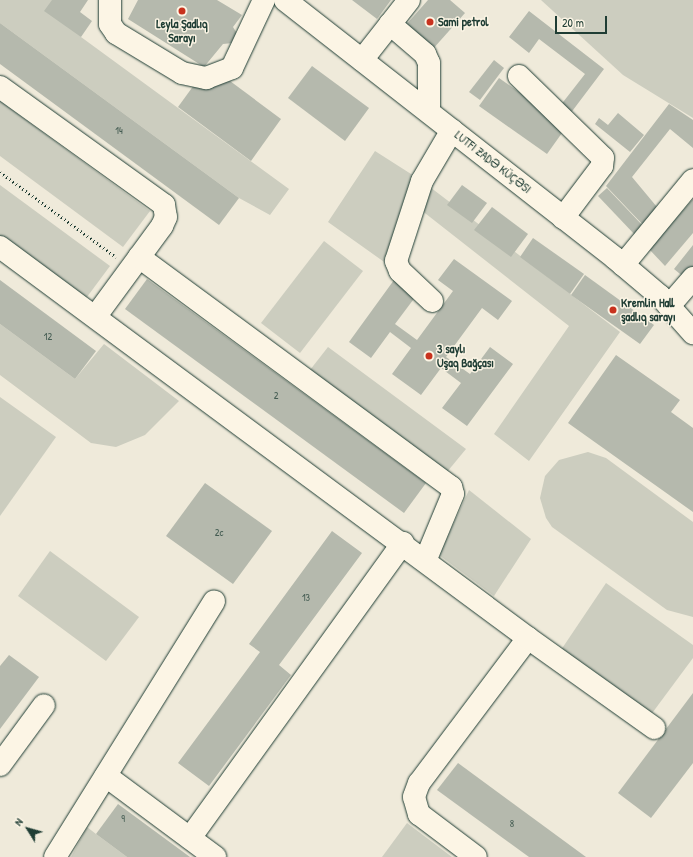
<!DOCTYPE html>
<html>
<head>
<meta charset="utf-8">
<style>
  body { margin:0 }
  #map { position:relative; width:693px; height:857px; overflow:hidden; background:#efeada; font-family:"Patrick Hand",sans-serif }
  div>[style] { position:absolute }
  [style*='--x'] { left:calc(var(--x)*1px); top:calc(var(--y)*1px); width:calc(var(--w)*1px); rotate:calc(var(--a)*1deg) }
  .green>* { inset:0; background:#cccdbf }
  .building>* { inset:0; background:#b5b9ad }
  .path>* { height:2.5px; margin-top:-1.25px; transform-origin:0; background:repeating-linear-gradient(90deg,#1f3d34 0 1px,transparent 0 4px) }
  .roads { filter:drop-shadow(0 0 1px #1f3d34) drop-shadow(0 0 1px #1f3d34) }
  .minor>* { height:22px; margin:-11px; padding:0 11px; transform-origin:11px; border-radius:11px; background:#fcf5e5 }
  .major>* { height:22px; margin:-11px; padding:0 11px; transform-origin:11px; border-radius:11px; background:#fcf5e5 }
  .dots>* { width:11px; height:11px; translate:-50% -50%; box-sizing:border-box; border:2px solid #fcf5e5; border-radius:50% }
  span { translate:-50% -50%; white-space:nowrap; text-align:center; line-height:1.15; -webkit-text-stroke:3px #fcf5e5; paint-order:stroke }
  .number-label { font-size:10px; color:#445c52 }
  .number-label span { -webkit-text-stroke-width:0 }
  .poi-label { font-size:12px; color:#1f3d34; font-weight:700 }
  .left { translate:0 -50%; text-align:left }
  .street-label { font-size:12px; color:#1f3d34 }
  .north { position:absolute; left:8px; top:809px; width:40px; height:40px; -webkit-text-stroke:3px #fcf5e5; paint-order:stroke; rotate:307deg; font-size:11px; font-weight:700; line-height:16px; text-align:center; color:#1f3d34 }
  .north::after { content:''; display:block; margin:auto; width:14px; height:18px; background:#1f3d34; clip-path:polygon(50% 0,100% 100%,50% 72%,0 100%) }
  .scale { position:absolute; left:555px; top:16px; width:52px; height:18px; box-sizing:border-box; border:2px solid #1f3d34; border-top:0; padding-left:5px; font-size:12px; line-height:14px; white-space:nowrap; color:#1f3d34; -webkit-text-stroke:3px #fcf5e5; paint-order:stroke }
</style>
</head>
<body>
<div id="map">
  <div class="green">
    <div style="clip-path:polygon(0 0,52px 0,81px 37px,289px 189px,270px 215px,239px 198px,0 23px)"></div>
    <div style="clip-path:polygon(541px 0,693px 0,693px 118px,623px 75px)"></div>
    <div style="clip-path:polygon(0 101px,150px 211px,123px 247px,0 156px)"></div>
    <div style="clip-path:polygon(375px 151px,422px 181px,620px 332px,529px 461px,494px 434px,569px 326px,407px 199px,387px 264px,328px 222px)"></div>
    <div style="clip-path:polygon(0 185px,110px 266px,84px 301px,0 239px)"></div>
    <div style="clip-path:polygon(324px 241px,363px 271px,300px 353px,261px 323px)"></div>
    <div style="clip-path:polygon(0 324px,75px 379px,104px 344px,179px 401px,145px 435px,116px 447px,91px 443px,0 375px)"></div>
    <div style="clip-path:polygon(328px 347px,466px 449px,447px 472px,310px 370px)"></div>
    <div style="clip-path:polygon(0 397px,56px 437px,0 516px)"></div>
    <div style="clip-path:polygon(588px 452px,606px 458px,693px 522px,693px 617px,667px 610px,552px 527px,546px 518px,540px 498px,545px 476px,559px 460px)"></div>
    <div style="clip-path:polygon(469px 490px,531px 539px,494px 596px,439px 555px)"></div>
    <div style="clip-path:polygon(50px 551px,139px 617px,106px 661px,18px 596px)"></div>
    <div style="clip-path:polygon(606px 583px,693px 645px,693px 658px,650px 716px,561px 650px)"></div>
    <div style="clip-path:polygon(407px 823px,452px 857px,382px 857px)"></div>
    <div style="clip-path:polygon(87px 827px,96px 834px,127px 857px,71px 857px)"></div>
  </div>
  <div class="building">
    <div style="clip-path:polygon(52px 0,88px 0,80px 12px,92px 21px,81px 37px,44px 11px)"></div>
    <div style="clip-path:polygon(138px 0,217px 0,242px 15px,233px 27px,238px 35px,233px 43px,223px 44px,204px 67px,128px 19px)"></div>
    <div style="clip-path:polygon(352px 0,391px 0,377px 19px)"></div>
    <div style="clip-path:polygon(428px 0,450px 0,465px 13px,432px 50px,405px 26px)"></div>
    <div style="clip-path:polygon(529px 11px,604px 69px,570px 114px,560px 106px,585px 74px,539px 39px,529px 53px,509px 37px)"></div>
    <div style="clip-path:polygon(0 23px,239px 198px,219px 225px,0 64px)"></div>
    <div style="clip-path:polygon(494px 60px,504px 68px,480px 100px,469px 92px)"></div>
    <div style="clip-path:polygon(312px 66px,369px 108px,345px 141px,288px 98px)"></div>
    <div style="clip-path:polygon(499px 78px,567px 126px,547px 154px,479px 106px)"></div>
    <div style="clip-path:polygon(230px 81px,281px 119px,251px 161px,178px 107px,194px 85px)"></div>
    <div style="clip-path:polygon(669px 104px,693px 120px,693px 148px,670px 129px,632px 177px,662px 213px,646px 228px,606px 186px)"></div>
    <div style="clip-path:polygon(618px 113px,644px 135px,630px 152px,595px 124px,599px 118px,608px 125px)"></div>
    <div style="clip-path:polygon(462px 185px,487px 203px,472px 223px,447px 205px)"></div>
    <div style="clip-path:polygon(607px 188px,645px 228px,636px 236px,598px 196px)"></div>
    <div style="clip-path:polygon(693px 199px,693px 233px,665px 266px,649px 249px)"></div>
    <div style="clip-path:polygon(492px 207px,528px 234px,511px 257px,474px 230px)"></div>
    <div style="clip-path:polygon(533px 238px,584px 274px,570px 294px,520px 257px)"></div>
    <div style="clip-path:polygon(693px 245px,693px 268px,685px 278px,674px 269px)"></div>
    <div style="clip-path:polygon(454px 259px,512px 301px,498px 320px,482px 308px,446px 357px,470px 374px,490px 347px,513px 364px,467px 426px,442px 408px,461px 383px,441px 368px,421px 395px,392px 374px,411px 348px,390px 332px,371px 358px,349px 342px,394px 280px,416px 296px,395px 324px,417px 340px,453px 291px,438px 280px)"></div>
    <div style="clip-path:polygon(585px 275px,654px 325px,640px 344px,571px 295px)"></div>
    <div style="clip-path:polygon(147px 279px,426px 483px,404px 513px,125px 309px)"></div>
    <div style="clip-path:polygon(0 280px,96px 351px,75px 379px,0 324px)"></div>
    <div style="clip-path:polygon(616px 355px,680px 400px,671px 412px,693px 428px,693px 512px,568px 423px)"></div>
    <div style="clip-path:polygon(205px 483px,272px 531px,233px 584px,166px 536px)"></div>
    <div style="clip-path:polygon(332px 531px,362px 553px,279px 665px,291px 675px,209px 786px,178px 763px,260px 652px,249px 644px)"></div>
    <div style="clip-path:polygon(9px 655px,39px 677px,0 729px,0 666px)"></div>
    <div style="clip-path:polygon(693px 693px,693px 763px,651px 818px,618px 793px)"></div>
    <div style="clip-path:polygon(458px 763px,586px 857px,529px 857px,437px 790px)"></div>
    <div style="clip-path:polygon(118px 804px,190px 857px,127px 857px,96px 834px)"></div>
  </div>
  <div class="path">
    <div style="--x:0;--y:172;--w:144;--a:36.2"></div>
  </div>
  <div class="roads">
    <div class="minor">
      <div style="--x:110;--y:0;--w:24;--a:90"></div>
      <div style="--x:110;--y:24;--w:11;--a:56"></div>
      <div style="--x:116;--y:33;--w:77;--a:31.2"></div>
      <div style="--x:182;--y:73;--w:25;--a:12"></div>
      <div style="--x:206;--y:78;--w:28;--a:-21"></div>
      <div style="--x:232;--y:68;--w:75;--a:-64.8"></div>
      <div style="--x:390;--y:24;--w:46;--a:40.6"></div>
      <div style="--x:425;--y:54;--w:10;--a:66"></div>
      <div style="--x:429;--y:63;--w:49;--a:90"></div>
      <div style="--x:362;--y:60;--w:76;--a:-51.9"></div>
      <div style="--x:519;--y:76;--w:117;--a:44.3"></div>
      <div style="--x:603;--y:158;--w:8;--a:97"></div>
      <div style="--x:602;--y:166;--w:65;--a:126.9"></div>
      <div style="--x:0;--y:87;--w:202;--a:35.7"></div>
      <div style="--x:164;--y:205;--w:12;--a:81"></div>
      <div style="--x:166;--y:217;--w:10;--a:114"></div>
      <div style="--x:162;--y:226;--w:112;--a:126.3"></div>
      <div style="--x:0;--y:247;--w:657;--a:36.52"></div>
      <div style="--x:528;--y:638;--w:181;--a:126.9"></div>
      <div style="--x:419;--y:783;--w:15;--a:110"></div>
      <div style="--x:414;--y:797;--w:18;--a:74"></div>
      <div style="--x:419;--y:814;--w:71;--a:37"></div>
      <div style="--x:139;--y:257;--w:388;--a:36.4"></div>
      <div style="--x:451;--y:487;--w:7;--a:74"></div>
      <div style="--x:453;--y:494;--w:70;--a:112.6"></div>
      <div style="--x:623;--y:265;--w:110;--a:-50.5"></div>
      <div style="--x:432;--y:301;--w:44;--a:-136.8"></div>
      <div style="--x:400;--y:271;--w:11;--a:-112"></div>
      <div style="--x:396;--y:261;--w:84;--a:-72"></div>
      <div style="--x:422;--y:181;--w:59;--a:-59.5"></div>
      <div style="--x:669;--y:306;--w:37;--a:-49"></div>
      <div style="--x:528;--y:638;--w:155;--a:35.5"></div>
      <div style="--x:0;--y:765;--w:74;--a:-53.7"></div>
      <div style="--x:106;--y:776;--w:136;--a:36.6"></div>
      <div style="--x:190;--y:838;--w:364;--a:-54.2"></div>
      <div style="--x:55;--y:857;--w:301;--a:-58.1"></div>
    </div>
    <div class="major">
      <div style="--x:285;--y:0;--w:419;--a:38"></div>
      <div style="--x:615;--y:258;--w:59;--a:40.2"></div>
      <div style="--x:660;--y:296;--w:50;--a:48.3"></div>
    </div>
  </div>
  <div class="dots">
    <div style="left:182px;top:11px;background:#c8321e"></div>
    <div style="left:430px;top:22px;background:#c8321e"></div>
    <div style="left:613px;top:310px;background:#c8321e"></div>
    <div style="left:429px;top:356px;background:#c8321e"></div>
  </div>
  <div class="number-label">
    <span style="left:119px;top:131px">14</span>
    <span style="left:48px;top:337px">12</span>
    <span style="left:276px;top:396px">2</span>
    <span style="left:219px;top:533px">2c</span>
    <span style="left:306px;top:598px">13</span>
    <span style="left:123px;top:819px">9</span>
    <span style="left:512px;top:824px">8</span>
  </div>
  <div class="poi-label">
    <span class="left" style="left:438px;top:22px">Sami petrol</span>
    <span style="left:182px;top:31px">Leyla Şadlıq<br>Sarayı</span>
    <span class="left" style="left:621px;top:310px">Kremlin Hall<br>şadlıq sarayı</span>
    <span class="left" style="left:437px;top:356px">3 saylı<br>Uşaq Bağçası</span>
  </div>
  <div class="street-label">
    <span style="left:493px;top:162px;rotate:38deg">LUTFI ZADƏ KÜÇƏSI</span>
  </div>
  <div class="north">N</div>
  <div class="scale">20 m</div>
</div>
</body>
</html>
